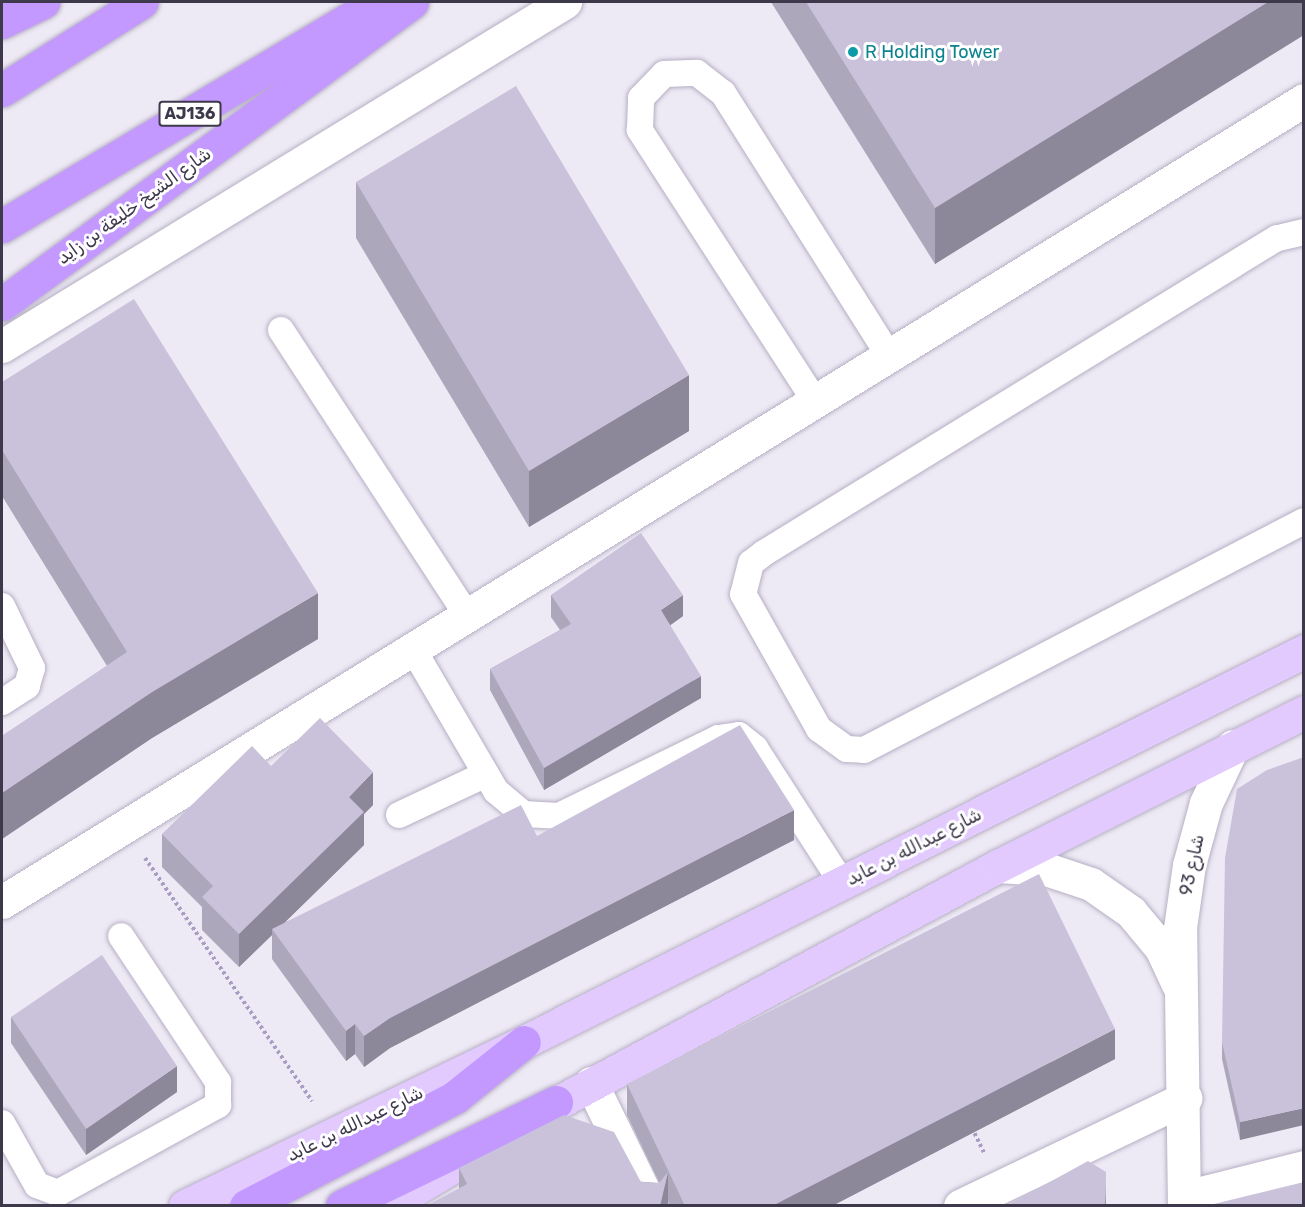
<!DOCTYPE html>
<html>
<head>
<meta charset="utf-8">
<style>
  body { margin:0 }
  #map { position:relative; width:1305px; height:1207px; overflow:hidden; background:#eeeaf5; font-family:Rubik,"Noto Sans Arabic",sans-serif }
  div>[style] { position:absolute }
  [style*='--x'] { left:calc(var(--x)*1px); top:calc(var(--y)*1px); width:calc(var(--w)*1px); rotate:calc(var(--a)*1deg) }
  .path>* { height:4px; margin-top:-2px; transform-origin:0; background:repeating-linear-gradient(90deg,#aa9dc3 0 3px,transparent 0 6px) }
  .roads { filter:drop-shadow(0 0 2px #b6afc4) drop-shadow(0 0 2px #b6afc4) }
  .service>* { height:26px; margin:-13px; padding:0 13px; transform-origin:13px; border-radius:13px; background:#fff }
  .minor>* { height:33px; margin:-16.5px; padding:0 16.5px; transform-origin:16.5px; border-radius:16.5px; background:#fff }
  .secondary>* { height:33px; margin:-16.5px; padding:0 16.5px; transform-origin:16.5px; border-radius:16.5px; background:#e2caff }
  .primary>* { height:33px; margin:-16.5px; padding:0 16.5px; transform-origin:16.5px; border-radius:16.5px; background:#c399ff }
  .wall>* { inset:0; background:#ada7bb }
  .shaded-wall>* { inset:0; background:#8d8899 }
  .building>* { inset:0; background:#c9c2da }
  .dots>* { width:16px; height:16px; translate:-50% -50%; box-sizing:border-box; border:3px solid #fff; border-radius:50% }
  span { translate:-50% -50%; white-space:nowrap; text-align:center; line-height:1.15; -webkit-text-stroke:6px #fff; paint-order:stroke }
  .shield-label span { padding:2px 4px; background:#fff; border:2px solid; border-radius:4px; -webkit-text-stroke-width:0 }
  .shield-label { font-size:16px; color:#3d384a; font-weight:700 }
  .culture-label { font-size:18px; color:#0d838f }
  .left { translate:0 -50%; text-align:left }
  .street-label { font-size:18px; color:#3d384a }
  .frame { position:absolute; inset:0; border:3px solid #3d384a; pointer-events:none }
</style>
</head>
<body>
<div id="map">
  <div class="path">
    <div style="--x:145;--y:858;--w:295;--a:55.5"></div>
    <div style="--x:972;--y:1128;--w:28;--a:64"></div>
  </div>
  <div class="roads">
    <div class="service">
      <div style="--x:1304;--y:232;--w:28;--a:167"></div>
      <div style="--x:1277;--y:238;--w:602;--a:148.45"></div>
      <div style="--x:764;--y:553;--w:16;--a:142"></div>
      <div style="--x:751;--y:563;--w:32;--a:104"></div>
      <div style="--x:743;--y:594;--w:155;--a:60.6"></div>
      <div style="--x:819;--y:729;--w:34;--a:36"></div>
      <div style="--x:847;--y:749;--w:17;--a:3"></div>
      <div style="--x:864;--y:750;--w:496;--a:-27.5"></div>
      <div style="--x:281;--y:330;--w:340;--a:56.9"></div>
      <div style="--x:815;--y:401;--w:323;--a:-122.9"></div>
      <div style="--x:640;--y:130;--w:32;--a:-88"></div>
      <div style="--x:641;--y:98;--w:33;--a:-46"></div>
      <div style="--x:664;--y:74;--w:33;--a:-2"></div>
      <div style="--x:697;--y:73;--w:33;--a:38"></div>
      <div style="--x:723;--y:93;--w:311;--a:57.7"></div>
      <div style="--x:2;--y:606;--w:69;--a:64.2"></div>
      <div style="--x:32;--y:668;--w:19;--a:106"></div>
      <div style="--x:27;--y:686;--w:30;--a:147"></div>
      <div style="--x:413;--y:649;--w:164;--a:59.7"></div>
      <div style="--x:496;--y:791;--w:35;--a:40"></div>
      <div style="--x:523;--y:814;--w:36;--a:3"></div>
      <div style="--x:559;--y:816;--w:177;--a:-26.1"></div>
      <div style="--x:718;--y:738;--w:21;--a:-8"></div>
      <div style="--x:739;--y:735;--w:21;--a:39"></div>
      <div style="--x:755;--y:748;--w:161;--a:57.2"></div>
      <div style="--x:399;--y:815;--w:96;--a:-25.2"></div>
      <div style="--x:2;--y:1123;--w:71;--a:60.6"></div>
      <div style="--x:37;--y:1185;--w:22;--a:21"></div>
      <div style="--x:58;--y:1193;--w:183;--a:-28.8"></div>
      <div style="--x:218;--y:1105;--w:23;--a:-90"></div>
      <div style="--x:218;--y:1082;--w:175;--a:-123.6"></div>
    </div>
    <div class="minor">
      <div style="--x:2;--y:346;--w:660;--a:-31.43"></div>
      <div style="--x:998;--y:866;--w:48;--a:3.6"></div>
      <div style="--x:1046;--y:869;--w:47;--a:18.4"></div>
      <div style="--x:1091;--y:884;--w:49;--a:35"></div>
      <div style="--x:1131;--y:912;--w:47;--a:50.2"></div>
      <div style="--x:1161;--y:948;--w:40;--a:65"></div>
      <div style="--x:2;--y:902;--w:1529;--a:-31.63"></div>
      <div style="--x:591;--y:1083;--w:137;--a:64"></div>
      <div style="--x:1185;--y:1197;--w:123;--a:-14.1"></div>
      <div style="--x:960;--y:1206;--w:250;--a:-25.6"></div>
      <div style="--x:1184;--y:1206;--w:278;--a:-90.8"></div>
      <div style="--x:1180;--y:928;--w:64;--a:-81.9"></div>
      <div style="--x:1189;--y:865;--w:64;--a:-74.7"></div>
      <div style="--x:1206;--y:803;--w:63;--a:-64.7"></div>
    </div>
    <div class="secondary">
      <div style="--x:531;--y:1117;--w:530;--a:-28.26"></div>
      <div style="--x:998;--y:866;--w:343;--a:-26.7"></div>
      <div style="--x:185;--y:1206;--w:377;--a:-25.8"></div>
      <div style="--x:524;--y:1042;--w:873;--a:-26.62"></div>
      <div style="--x:387;--y:1206;--w:74;--a:-31.1"></div>
    </div>
    <div class="primary">
      <div style="--x:2;--y:22;--w:46;--a:-26"></div>
      <div style="--x:2;--y:90;--w:165;--a:-32.2"></div>
      <div style="--x:2;--y:226;--w:438;--a:-30.8"></div>
      <div style="--x:2;--y:304;--w:509;--a:-36.37"></div>
      <div style="--x:246;--y:1206;--w:236;--a:-27.5"></div>
      <div style="--x:455;--y:1097;--w:88;--a:-38.6"></div>
      <div style="--x:342;--y:1206;--w:238;--a:-25.9"></div>
    </div>
  </div>
  <div class="wall">
    <div style="clip-path:polygon(771px 2px,1304px 2px,935px 264px)"></div>
    <div style="clip-path:polygon(356px 182px,689px 431px,529px 527px,356px 238px)"></div>
    <div style="clip-path:polygon(2px 382px,318px 639px,152px 738px,2px 839px,2px 736px,107px 666px,2px 496px)"></div>
    <div style="clip-path:polygon(551px 595px,683px 616px,670px 625px,701px 698px,544px 790px,490px 690px,490px 669px,560px 630px,551px 617px)"></div>
    <div style="clip-path:polygon(1267px 770px,1240px 1140px,1222px 1059px,1222px 1042px)"></div>
    <div style="clip-path:polygon(373px 805px,364px 814px,364px 845px,285px 922px,537px 836px,794px 840px,390px 1048px,364px 1067px,355px 1054px,346px 1061px,272px 959px,272px 935px,239px 967px,202px 930px,202px 907px,162px 867px,162px 834px)"></div>
    <div style="clip-path:polygon(11px 1017px,177px 1092px,86px 1155px,11px 1043px)"></div>
    <div style="clip-path:polygon(1115px 1059px,832px 1206px,670px 1206px,668px 1201px,668px 1206px,459px 1188px,459px 1168px,659px 1183px,659px 1182px,627px 1115px,627px 1084px)"></div>
  </div>
  <div class="shaded-wall">
    <div style="clip-path:polygon(1268px 2px,1304px 2px,1304px 35px,935px 264px,935px 208px)"></div>
    <div style="clip-path:polygon(689px 375px,689px 431px,529px 527px,529px 471px)"></div>
    <div style="clip-path:polygon(318px 593px,318px 639px,152px 738px,2px 839px,2px 793px,152px 692px)"></div>
    <div style="clip-path:polygon(683px 595px,683px 616px,661px 632px,661px 610px)"></div>
    <div style="clip-path:polygon(701px 676px,701px 698px,544px 790px,544px 768px)"></div>
    <div style="clip-path:polygon(373px 772px,373px 805px,364px 814px,364px 845px,275px 932px,272px 929px,272px 935px,239px 967px,239px 934px,349px 797px)"></div>
    <div style="clip-path:polygon(794px 810px,794px 840px,390px 1048px,364px 1067px,364px 1036px,390px 1018px)"></div>
    <div style="clip-path:polygon(355px 1024px,355px 1054px,346px 1061px,346px 1031px)"></div>
    <div style="clip-path:polygon(1115px 1029px,1115px 1059px,832px 1206px,772px 1206px)"></div>
    <div style="clip-path:polygon(177px 1066px,177px 1092px,86px 1155px,86px 1129px)"></div>
    <div style="clip-path:polygon(1304px 1108px,1304px 1125px,1240px 1140px,1240px 1122px)"></div>
    <div style="clip-path:polygon(668px 1172px,668px 1206px,660px 1206px)"></div>
    <div style="clip-path:polygon(1106px 1172px,1106px 1206px,1105px 1206px)"></div>
  </div>
  <div class="building">
    <div style="clip-path:polygon(806px 2px,1268px 2px,935px 208px)"></div>
    <div style="clip-path:polygon(516px 86px,689px 375px,529px 471px,356px 182px)"></div>
    <div style="clip-path:polygon(134px 299px,318px 593px,152px 692px,2px 793px,2px 736px,127px 652px,2px 450px,2px 382px)"></div>
    <div style="clip-path:polygon(641px 533px,683px 595px,661px 610px,701px 676px,544px 768px,490px 669px,571px 624px,551px 595px)"></div>
    <div style="clip-path:polygon(320px 718px,373px 772px,349px 797px,364px 812px,239px 934px,202px 897px,213px 886px,162px 834px,252px 746px,271px 766px)"></div>
    <div style="clip-path:polygon(740px 725px,794px 810px,390px 1018px,364px 1036px,355px 1024px,346px 1031px,272px 929px,521px 805px,537px 836px)"></div>
    <div style="clip-path:polygon(1304px 757px,1304px 1108px,1240px 1122px,1222px 1042px,1225px 858px,1237px 789px,1267px 770px)"></div>
    <div style="clip-path:polygon(1039px 874px,1115px 1029px,772px 1206px,685px 1206px,627px 1084px)"></div>
    <div style="clip-path:polygon(102px 955px,177px 1066px,86px 1129px,11px 1017px)"></div>
    <div style="clip-path:polygon(564px 1115px,614px 1132px,641px 1182px,659px 1183px,668px 1172px,660px 1206px,426px 1206px,467px 1184px,459px 1168px)"></div>
    <div style="clip-path:polygon(1088px 1161px,1106px 1172px,1105px 1206px,1006px 1206px)"></div>
    <div style="clip-path:polygon(1304px 1182px,1304px 1206px,1214px 1206px,1214px 1204px)"></div>
  </div>
  <div class="dots">
    <div style="left:853px;top:52px;background:#0f9aa8"></div>
  </div>
  <div class="shield-label">
    <span style="left:190px;top:114px">AJ136</span>
  </div>
  <div class="culture-label">
    <span class="left" style="left:865px;top:52px">R Holding Tower</span>
  </div>
  <div class="street-label">
    <span style="left:134px;top:206px;rotate:-36deg">شارع الشيخ خليفة بن زايد</span>
    <span style="left:914px;top:847px;rotate:-27deg">شارع عبدالله بن عابد</span>
    <span style="left:1192px;top:865px;rotate:-78deg">شارع 93</span>
    <span style="left:355px;top:1124px;rotate:-26deg">شارع عبدالله بن عابد</span>
  </div>
  <div class="frame"></div>
</div>
</body>
</html>
